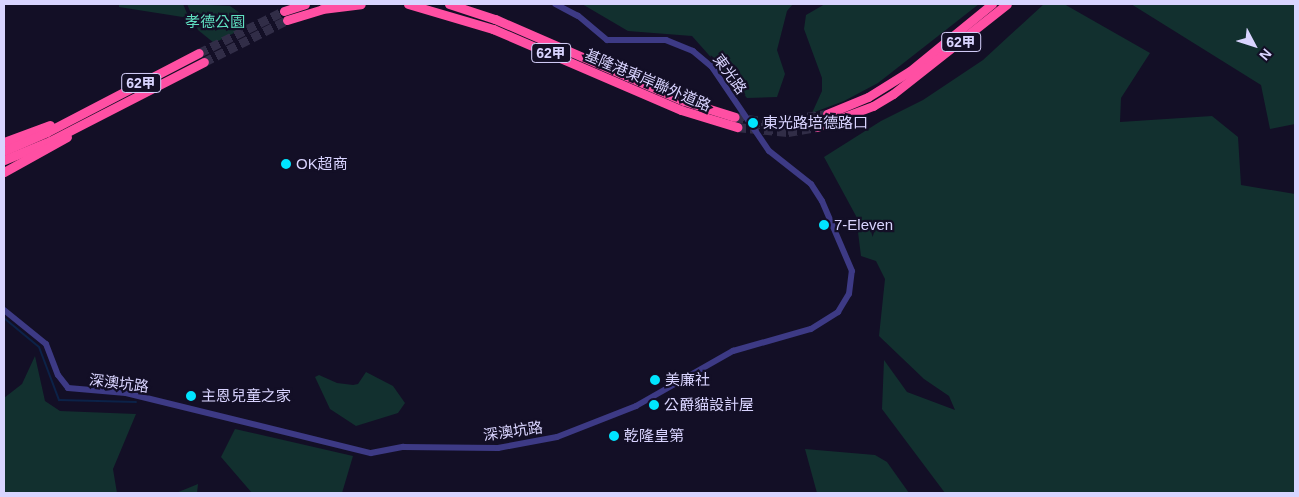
<!DOCTYPE html>
<html>
<head>
<meta charset="utf-8">
<style>
  body { margin:0 }
  #map { position:relative; width:1299px; height:497px; overflow:hidden; background:#130f26; font-family:Helvetica,"Noto Sans TC",sans-serif }
  div>[style] { position:absolute }
  [style*='--x'] { left:calc(var(--x)*1px); top:calc(var(--y)*1px); width:calc(var(--w)*1px); rotate:calc(var(--a)*1deg) }
  .green>* { inset:0; background:#12302f }
  .stream>* { height:2px; margin:-1px; padding:0 1px; transform-origin:1px; border-radius:1px; background:#0c2248 }
  .highway-tunnel>* { height:9px; margin-top:-4.5px; transform-origin:0; background:repeating-linear-gradient(90deg,#312d47 0 9px,transparent 0 13.5px) }
  .minor>* { height:6px; margin:-3px; padding:0 3px; transform-origin:3px; border-radius:3px; background:#3d3a85 }
  .highway>* { height:9px; margin:-4.5px; padding:0 4.5px; transform-origin:4.5px; border-radius:4.5px; background:#ff4fa3 }
  .dots>* { width:14px; height:14px; translate:-50% -50%; box-sizing:border-box; border:2px solid #130f26; border-radius:50% }
  span { translate:-50% -50%; white-space:nowrap; text-align:center; line-height:1.15; -webkit-text-stroke:4.5px #130f26; paint-order:stroke }
  .shield-label span { padding:1px 4px; background:#130f26; border:1px solid; border-radius:4px; -webkit-text-stroke-width:0 }
  .shield-label { font-size:14px; color:#d9d4ff; font-weight:700 }
  .park-label { font-size:15px; color:#5fe0c0 }
  .street-label { font-size:15px; color:#d9d4ff }
  .poi-label { font-size:15px; color:#d9d4ff }
  .left { translate:0 -50%; text-align:left }
  .frame { position:absolute; inset:0; border:5px solid #d9d4ff; pointer-events:none }
  .north { position:absolute; left:1229px; top:20px; width:50px; height:50px; -webkit-text-stroke:4px #130f26; paint-order:stroke; rotate:130deg; font-size:14px; font-weight:700; line-height:20px; text-align:center; color:#d9d4ff }
  .north::after { content:''; display:block; margin:auto; width:18px; height:22px; background:#d9d4ff; clip-path:polygon(50% 0,100% 100%,50% 72%,0 100%) }
</style>
</head>
<body>
<div id="map">
  <div class="green">
    <div style="clip-path:polygon(119px 4px,183px 4px,189px 18px,119px 7px)"></div>
    <div style="clip-path:polygon(187px 4px,230px 6px,240px 13px,248px 26px,214px 43px,198px 30px)"></div>
    <div style="clip-path:polygon(582px 4px,793px 4px,787px 11px,777px 50px,785px 74px,777px 97px,747px 98px,692px 36px,628px 31px)"></div>
    <div style="clip-path:polygon(825px 4px,979px 4px,878px 83px,844px 101px,812px 113px,822px 91px,822px 78px,804px 29px,806px 15px)"></div>
    <div style="clip-path:polygon(1044px 4px,1064px 4px,1150px 53px,1121px 98px,1120px 122px,1212px 116px,1238px 137px,1241px 185px,1295px 194px,1295px 493px,945px 493px,882px 409px,884px 360px,907px 392px,955px 410px,949px 396px,924px 379px,879px 336px,885px 279px,876px 261px,861px 256px,856px 216px,824px 157px,881px 121px,923px 100px,983px 60px)"></div>
    <div style="clip-path:polygon(1131px 4px,1295px 4px,1295px 124px,1270px 129px,1261px 85px)"></div>
    <div style="clip-path:polygon(35px 356px,45px 401px,60px 411px,136px 414px,113px 469px,117px 493px,4px 493px,4px 398px,22px 384px)"></div>
    <div style="clip-path:polygon(366px 372px,393px 386px,405px 403px,398px 413px,356px 426px,330px 409px,315px 377px,319px 375px,337px 383px,353px 385px,358px 384px)"></div>
    <div style="clip-path:polygon(235px 429px,353px 456px,342px 493px,252px 493px,221px 457px)"></div>
    <div style="clip-path:polygon(805px 449px,875px 455px,887px 462px,909px 493px,817px 493px)"></div>
    <div style="clip-path:polygon(198px 484px,197px 493px,176px 493px)"></div>
  </div>
  <div class="stream">
    <div style="--x:4;--y:318;--w:45;--a:39.6"></div>
    <div style="--x:39;--y:347;--w:57;--a:69.3"></div>
    <div style="--x:59;--y:400;--w:77;--a:1.5"></div>
  </div>
  <div class="highway-tunnel">
    <div style="--x:199;--y:53;--w:95;--a:-26.3"></div>
    <div style="--x:204;--y:62;--w:93;--a:-26.8"></div>
    <div style="--x:735;--y:117;--w:32;--a:9"></div>
    <div style="--x:767;--y:122;--w:61;--a:-7.6"></div>
    <div style="--x:737;--y:127;--w:51;--a:5.6"></div>
    <div style="--x:788;--y:132;--w:29;--a:-10"></div>
  </div>
  <div class="minor">
    <div style="--x:4;--y:310;--w:54;--a:39"></div>
    <div style="--x:46;--y:344;--w:33;--a:69"></div>
    <div style="--x:58;--y:375;--w:16;--a:52"></div>
    <div style="--x:68;--y:388;--w:58;--a:4.9"></div>
    <div style="--x:126;--y:393;--w:252;--a:13.8"></div>
    <div style="--x:371;--y:453;--w:33;--a:-11"></div>
    <div style="--x:403;--y:447;--w:95;--a:0.6"></div>
    <div style="--x:498;--y:448;--w:60;--a:-10.6"></div>
    <div style="--x:557;--y:437;--w:85;--a:-21.4"></div>
    <div style="--x:636;--y:406;--w:112;--a:-29.6"></div>
    <div style="--x:733;--y:351;--w:81;--a:-15.8"></div>
    <div style="--x:811;--y:329;--w:32;--a:-32"></div>
    <div style="--x:838;--y:312;--w:21;--a:-59"></div>
    <div style="--x:849;--y:294;--w:23;--a:-83"></div>
    <div style="--x:852;--y:271;--w:76;--a:-113.2"></div>
    <div style="--x:822;--y:201;--w:20;--a:-123"></div>
    <div style="--x:811;--y:184;--w:53;--a:-141.8"></div>
    <div style="--x:769;--y:151;--w:102;--a:-124.2"></div>
    <div style="--x:712;--y:67;--w:25;--a:-140"></div>
    <div style="--x:693;--y:51;--w:29;--a:-158"></div>
    <div style="--x:666;--y:40;--w:59;--a:180"></div>
    <div style="--x:607;--y:40;--w:38;--a:-140"></div>
    <div style="--x:578;--y:16;--w:26;--a:-152"></div>
  </div>
  <div class="highway">
    <div style="--x:408;--y:4;--w:89;--a:16.4"></div>
    <div style="--x:493;--y:29;--w:205;--a:23.3"></div>
    <div style="--x:681;--y:110;--w:59;--a:16.9"></div>
    <div style="--x:449;--y:4;--w:48;--a:18.1"></div>
    <div style="--x:495;--y:19;--w:206;--a:23.5"></div>
    <div style="--x:684;--y:101;--w:53;--a:17.4"></div>
    <div style="--x:284;--y:11;--w:22;--a:-18"></div>
    <div style="--x:287;--y:20;--w:37;--a:-17"></div>
    <div style="--x:322;--y:9;--w:39;--a:-7"></div>
    <div style="--x:827;--y:114;--w:44;--a:-22.5"></div>
    <div style="--x:868;--y:97;--w:49;--a:-31.8"></div>
    <div style="--x:910;--y:71;--w:106;--a:-39.3"></div>
    <div style="--x:817;--y:127;--w:60;--a:-20.6"></div>
    <div style="--x:873;--y:106;--w:23;--a:-31"></div>
    <div style="--x:893;--y:94;--w:145;--a:-38.3"></div>
    <div style="--x:4;--y:142;--w:49;--a:-20.3"></div>
    <div style="--x:4;--y:151;--w:47;--a:-23.8"></div>
    <div style="--x:47;--y:132;--w:171;--a:-27.5"></div>
    <div style="--x:4;--y:160;--w:50;--a:-22.4"></div>
    <div style="--x:50;--y:141;--w:173;--a:-27.2"></div>
    <div style="--x:4;--y:172;--w:72;--a:-29.1"></div>
  </div>
  <div class="dots">
    <div style="left:753px;top:123px;background:#00e5ff"></div>
    <div style="left:286px;top:164px;background:#00e5ff"></div>
    <div style="left:824px;top:225px;background:#00e5ff"></div>
    <div style="left:655px;top:380px;background:#00e5ff"></div>
    <div style="left:191px;top:396px;background:#00e5ff"></div>
    <div style="left:654px;top:405px;background:#00e5ff"></div>
    <div style="left:614px;top:436px;background:#00e5ff"></div>
  </div>
  <div class="shield-label">
    <span style="left:961px;top:42px">62甲</span>
    <span style="left:551px;top:53px">62甲</span>
    <span style="left:141px;top:83px">62甲</span>
  </div>
  <div class="park-label">
    <span style="left:215px;top:22px">孝德公園</span>
  </div>
  <div class="street-label">
    <span style="left:730px;top:74px;rotate:54deg">東光路</span>
    <span style="left:648px;top:80px;rotate:23deg">基隆港東岸聯外道路</span>
    <span style="left:119px;top:383px;rotate:7deg">深澳坑路</span>
    <span style="left:513px;top:431px;rotate:-8deg">深澳坑路</span>
  </div>
  <div class="poi-label">
    <span class="left" style="left:763px;top:123px">東光路培德路口</span>
    <span class="left" style="left:296px;top:164px">OK超商</span>
    <span class="left" style="left:834px;top:225px">7-Eleven</span>
    <span class="left" style="left:665px;top:380px">美廉社</span>
    <span class="left" style="left:201px;top:396px">主恩兒童之家</span>
    <span class="left" style="left:664px;top:405px">公爵貓設計屋</span>
    <span class="left" style="left:624px;top:436px">乾隆皇第</span>
  </div>
  <div class="frame"></div>
  <div class="north">N</div>
</div>
</body>
</html>
